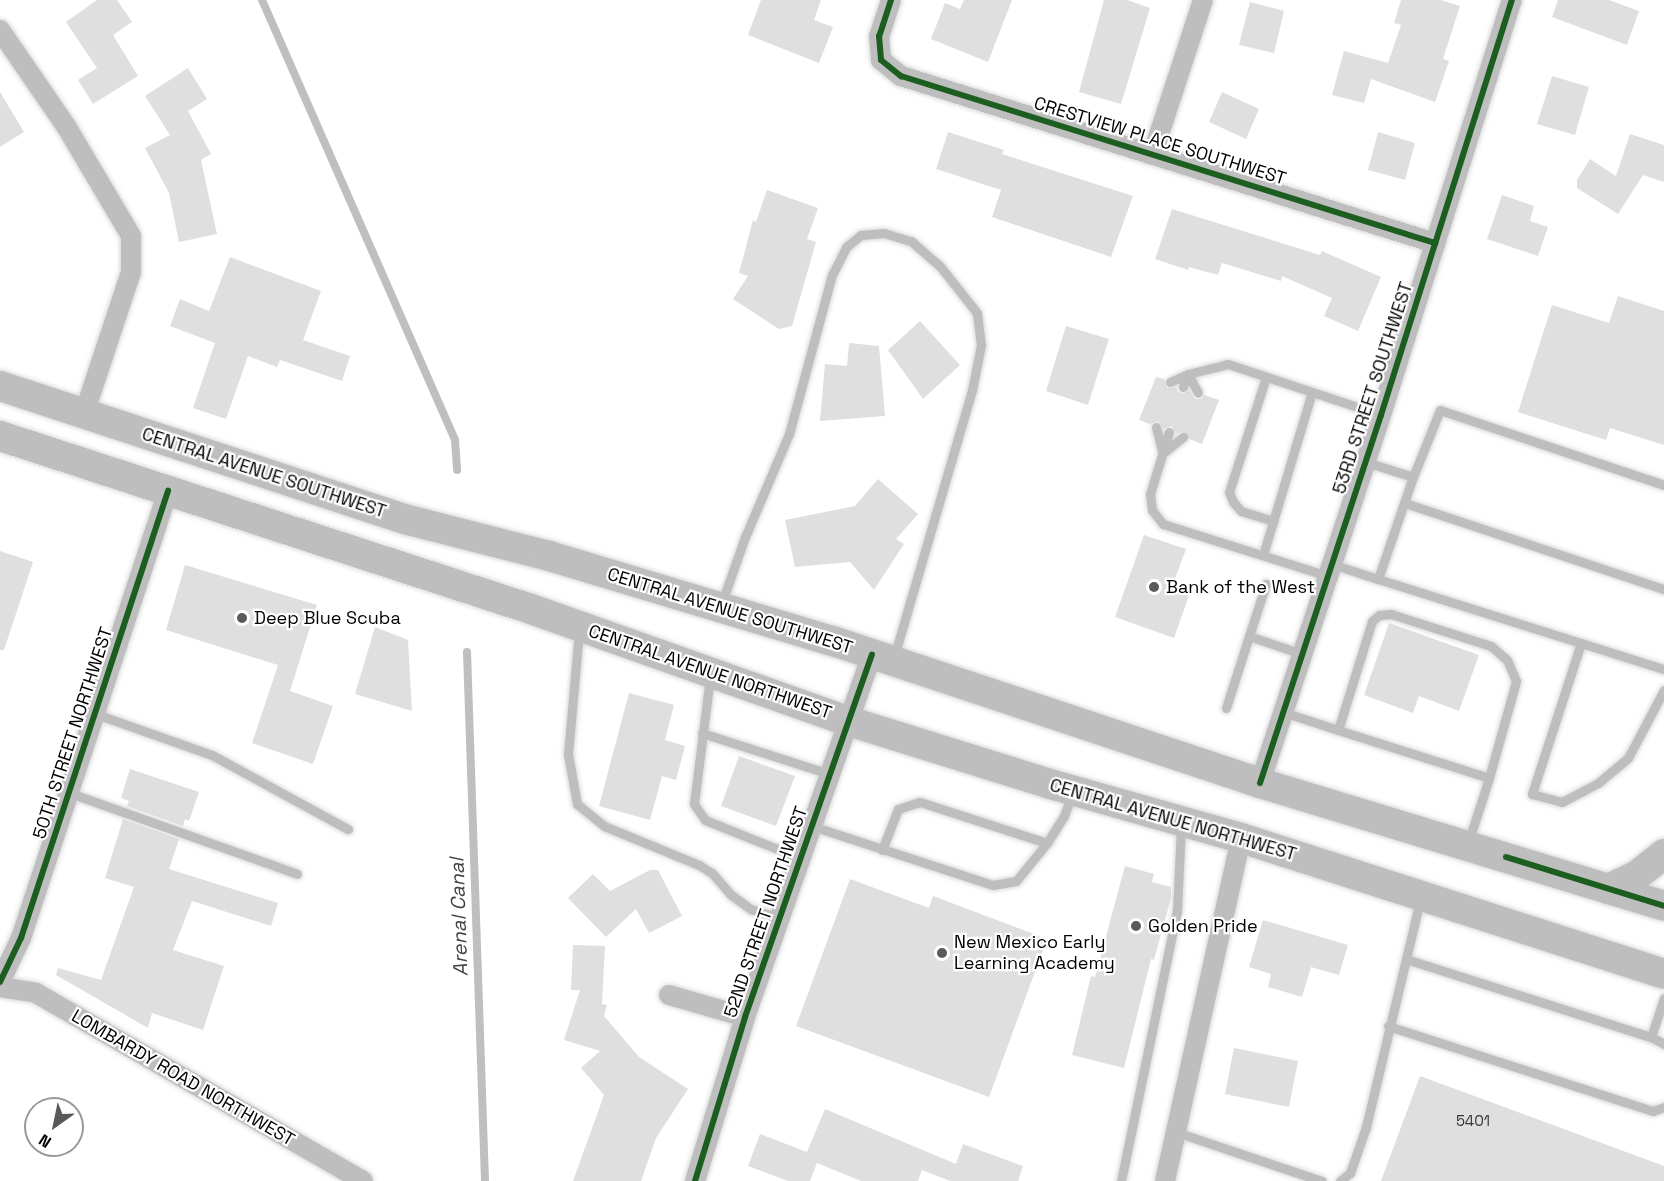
<!DOCTYPE html>
<html>
<head>
<meta charset="utf-8">
<style>
  body { margin:0 }
  #map { position:relative; width:1664px; height:1181px; overflow:hidden; background:#fff; font-family:"Space Grotesk",sans-serif }
  div>[style] { position:absolute }
  [style*='--x'] { left:calc(var(--x)*1px); top:calc(var(--y)*1px); width:calc(var(--w)*1px); rotate:calc(var(--a)*1deg) }
  .stream>* { height:8px; margin:-4px; padding:0 4px; transform-origin:4px; border-radius:4px; background:#bfbfbf }
  .building>* { inset:0; background:#dfdfdf }
  .roads { filter:drop-shadow(0 0 2px #dbdbdb) drop-shadow(0 0 2px #dbdbdb) }
  .lane>* { height:9px; margin:-4.5px; padding:0 4.5px; transform-origin:4.5px; border-radius:4.5px; background:#bebebe }
  .street>* { height:20px; margin:-10px; padding:0 10px; transform-origin:10px; border-radius:10px; background:#bebebe }
  .primary>* { height:30px; margin:-15px; padding:0 15px; transform-origin:15px; border-radius:15px; background:#bebebe }
  .cycleway>* { height:6px; margin:-3px; padding:0 3px; transform-origin:3px; border-radius:3px; background:#1b5e20 }
  .dots>* { width:16px; height:16px; translate:-50% -50%; box-sizing:border-box; border:3px solid #fff; border-radius:50% }
  span { translate:-50% -50%; white-space:nowrap; text-align:center; line-height:1.15; -webkit-text-stroke:4.5px #fff; paint-order:stroke }
  .number-label { font-size:15px; color:#383838 }
  .number-label span { -webkit-text-stroke-width:0 }
  .street-label { font-size:18px; color:#000 }
  .poi-label { font-size:18px; color:#000 }
  .left { translate:0 -50%; text-align:left }
  .water-label { font-size:20px; color:#444; font-style:italic }
  .north { position:absolute; left:24px; top:1097px; width:60px; height:60px; box-sizing:border-box; background:#fff; border:2px solid #999; border-radius:50%; rotate:213deg; font-size:16px; font-weight:700; line-height:24px; text-align:center; color:#000 }
  .north::after { content:''; display:block; margin:auto; width:21px; height:27px; background:#595959; clip-path:polygon(50% 0,100% 100%,50% 72%,0 100%) }
</style>
</head>
<body>
<div id="map">
  <div class="stream">
    <div style="--x:262;--y:0;--w:480;--a:66.3"></div>
    <div style="--x:455;--y:440;--w:30;--a:86"></div>
    <div style="--x:467;--y:652;--w:529;--a:88.05"></div>
  </div>
  <div class="building">
    <div style="clip-path:polygon(97px 0,117px 0,132px 22px,113px 35px,138px 76px,93px 104px,78px 80px,97px 68px,66px 22px)"></div>
    <div style="clip-path:polygon(761px 0,821px 0,814px 20px,833px 27px,819px 63px,748px 35px)"></div>
    <div style="clip-path:polygon(964px 0,1012px 0,988px 62px,931px 39px,945px 3px,960px 9px)"></div>
    <div style="clip-path:polygon(1104px 0,1127px 0,1150px 8px,1121px 104px,1079px 92px)"></div>
    <div style="clip-path:polygon(1401px 0,1441px 0,1460px 6px,1443px 59px,1449px 61px,1435px 102px,1371px 79px,1364px 103px,1332px 95px,1344px 51px,1388px 63px,1401px 25px,1394px 23px)"></div>
    <div style="clip-path:polygon(1558px 0,1609px 0,1639px 11px,1627px 45px,1552px 17px)"></div>
    <div style="clip-path:polygon(1250px 2px,1284px 11px,1274px 53px,1239px 45px)"></div>
    <div style="clip-path:polygon(188px 68px,207px 99px,188px 111px,211px 154px,201px 160px,217px 234px,179px 242px,169px 193px,145px 148px,170px 135px,145px 96px)"></div>
    <div style="clip-path:polygon(1552px 76px,1589px 87px,1575px 135px,1537px 124px)"></div>
    <div style="clip-path:polygon(0 92px,24px 132px,0 147px)"></div>
    <div style="clip-path:polygon(1222px 92px,1259px 109px,1246px 139px,1209px 122px)"></div>
    <div style="clip-path:polygon(948px 132px,1004px 150px,1002px 154px,1133px 196px,1111px 257px,992px 217px,1001px 190px,936px 169px)"></div>
    <div style="clip-path:polygon(1378px 132px,1415px 143px,1405px 180px,1368px 170px)"></div>
    <div style="clip-path:polygon(1630px 134px,1664px 145px,1664px 182px,1643px 175px,1618px 214px,1577px 188px,1577px 180px,1590px 159px,1616px 176px)"></div>
    <div style="clip-path:polygon(767px 190px,818px 208px,807px 239px,816px 242px,792px 326px,779px 329px,733px 299px,748px 276px,739px 273px,753px 220px,756px 222px)"></div>
    <div style="clip-path:polygon(1502px 195px,1534px 206px,1530px 221px,1548px 227px,1538px 256px,1487px 239px)"></div>
    <div style="clip-path:polygon(1172px 209px,1320px 255px,1322px 251px,1381px 277px,1358px 331px,1324px 316px,1332px 298px,1282px 276px,1281px 281px,1222px 263px,1218px 275px,1189px 267px,1188px 270px,1155px 259px)"></div>
    <div style="clip-path:polygon(230px 257px,321px 291px,303px 340px,350px 356px,342px 381px,280px 360px,277px 367px,248px 356px,226px 419px,193px 408px,215px 343px,170px 326px,180px 299px,209px 311px)"></div>
    <div style="clip-path:polygon(1618px 296px,1664px 311px,1664px 445px,1610px 428px,1606px 440px,1518px 412px,1552px 305px,1609px 323px)"></div>
    <div style="clip-path:polygon(920px 321px,960px 365px,923px 399px,888px 350px)"></div>
    <div style="clip-path:polygon(1066px 326px,1109px 339px,1088px 405px,1046px 391px)"></div>
    <div style="clip-path:polygon(849px 343px,879px 346px,885px 416px,820px 421px,825px 364px,847px 366px)"></div>
    <div style="clip-path:polygon(1156px 377px,1164px 379px,1167px 388px,1176px 387px,1178px 392px,1183px 394px,1189px 390px,1195px 399px,1201px 399px,1204px 395px,1219px 400px,1202px 444px,1189px 439px,1185px 431px,1176px 434px,1172px 426px,1163px 429px,1158px 421px,1150px 424px,1139px 420px)"></div>
    <div style="clip-path:polygon(878px 479px,918px 514px,896px 539px,904px 544px,874px 590px,850px 562px,795px 567px,785px 520px,855px 506px)"></div>
    <div style="clip-path:polygon(1144px 535px,1186px 549px,1173px 584px,1191px 590px,1174px 638px,1115px 617px)"></div>
    <div style="clip-path:polygon(0 551px,33px 562px,4px 650px,0 650px)"></div>
    <div style="clip-path:polygon(185px 565px,317px 605px,290px 691px,333px 706px,313px 764px,252px 743px,278px 665px,166px 630px)"></div>
    <div style="clip-path:polygon(1389px 623px,1479px 655px,1459px 711px,1419px 696px,1413px 713px,1364px 695px)"></div>
    <div style="clip-path:polygon(375px 627px,408px 640px,412px 711px,355px 694px)"></div>
    <div style="clip-path:polygon(629px 693px,674px 705px,665px 740px,685px 746px,676px 780px,662px 776px,650px 820px,599px 806px)"></div>
    <div style="clip-path:polygon(739px 756px,795px 776px,776px 826px,721px 806px)"></div>
    <div style="clip-path:polygon(130px 769px,199px 792px,189px 821px,185px 819px,183px 826px,127px 806px,129px 801px,121px 798px)"></div>
    <div style="clip-path:polygon(123px 819px,179px 839px,169px 869px,278px 903px,271px 926px,192px 901px,173px 950px,224px 966px,203px 1030px,152px 1013px,148px 1028px,56px 975px,58px 968px,101px 980px,134px 887px,105px 878px)"></div>
    <div style="clip-path:polygon(1125px 866px,1154px 874px,1152px 882px,1171px 887px,1171px 898px,1154px 960px,1151px 959px,1124px 1068px,1072px 1055px,1091px 976px,1095px 977px)"></div>
    <div style="clip-path:polygon(650px 870px,658px 870px,682px 916px,649px 933px,636px 909px,606px 937px,568px 898px,593px 874px,610px 891px)"></div>
    <div style="clip-path:polygon(850px 879px,929px 908px,933px 896px,1047px 939px,989px 1097px,796px 1026px)"></div>
    <div style="clip-path:polygon(1263px 920px,1348px 945px,1339px 975px,1311px 967px,1302px 997px,1268px 987px,1271px 974px,1249px 967px)"></div>
    <div style="clip-path:polygon(573px 945px,605px 946px,602px 1004px,607px 1005px,604px 1016px,639px 1057px,688px 1089px,656px 1138px,641px 1181px,573px 1181px,604px 1095px,581px 1068px,600px 1051px,564px 1040px,580px 990px,571px 990px)"></div>
    <div style="clip-path:polygon(1234px 1048px,1298px 1061px,1289px 1107px,1225px 1094px)"></div>
    <div style="clip-path:polygon(1420px 1076px,1664px 1166px,1664px 1181px,1381px 1181px)"></div>
    <div style="clip-path:polygon(825px 1109px,956px 1164px,963px 1144px,1023px 1166px,1018px 1181px,950px 1181px,922px 1170px,918px 1181px,861px 1181px,817px 1163px,810px 1181px,788px 1181px,748px 1166px,760px 1134px,807px 1152px)"></div>
  </div>
  <div class="roads">
    <div class="lane">
      <div style="--x:1188;--y:374;--w:21;--a:62"></div>
      <div style="--x:1266;--y:377;--w:121;--a:107.8"></div>
      <div style="--x:1229;--y:492;--w:11;--a:68"></div>
      <div style="--x:1233;--y:502;--w:12;--a:48"></div>
      <div style="--x:1241;--y:511;--w:34;--a:17"></div>
      <div style="--x:1170;--y:382;--w:20;--a:-24"></div>
      <div style="--x:1188;--y:374;--w:41;--a:-14"></div>
      <div style="--x:1228;--y:364;--w:161;--a:18.4"></div>
      <div style="--x:1183;--y:387;--w:14;--a:-69"></div>
      <div style="--x:1156;--y:427;--w:25;--a:76"></div>
      <div style="--x:1169;--y:432;--w:65;--a:107"></div>
      <div style="--x:1150;--y:494;--w:16;--a:83"></div>
      <div style="--x:1152;--y:510;--w:18;--a:52"></div>
      <div style="--x:1163;--y:524;--w:173;--a:17.5"></div>
      <div style="--x:1163;--y:453;--w:26;--a:-39"></div>
      <div style="--x:1366;--y:462;--w:49;--a:17.7"></div>
      <div style="--x:1413;--y:477;--w:72;--a:-68.1"></div>
      <div style="--x:1440;--y:410;--w:236;--a:18.5"></div>
      <div style="--x:1405;--y:503;--w:273;--a:18.4"></div>
      <div style="--x:1263;--y:555;--w:170;--a:-73.3"></div>
      <div style="--x:1332;--y:564;--w:48;--a:18.1"></div>
      <div style="--x:1378;--y:579;--w:108;--a:-71.1"></div>
      <div style="--x:1378;--y:579;--w:300;--a:17.5"></div>
      <div style="--x:721;--y:605;--w:72;--a:-70.6"></div>
      <div style="--x:745;--y:537;--w:112;--a:-66.9"></div>
      <div style="--x:789;--y:434;--w:165;--a:-74.9"></div>
      <div style="--x:832;--y:275;--w:31;--a:-63"></div>
      <div style="--x:846;--y:247;--w:19;--a:-39"></div>
      <div style="--x:861;--y:235;--w:23;--a:-5"></div>
      <div style="--x:884;--y:233;--w:28;--a:17"></div>
      <div style="--x:911;--y:241;--w:37;--a:41"></div>
      <div style="--x:939;--y:265;--w:61;--a:51.6"></div>
      <div style="--x:977;--y:313;--w:32;--a:83"></div>
      <div style="--x:981;--y:345;--w:46;--a:101.3"></div>
      <div style="--x:972;--y:390;--w:277;--a:106.3"></div>
      <div style="--x:579;--y:631;--w:123;--a:95.1"></div>
      <div style="--x:568;--y:754;--w:51;--a:79.8"></div>
      <div style="--x:577;--y:804;--w:35;--a:39"></div>
      <div style="--x:604;--y:826;--w:103;--a:22.3"></div>
      <div style="--x:699;--y:865;--w:15;--a:32"></div>
      <div style="--x:712;--y:873;--w:28;--a:49"></div>
      <div style="--x:730;--y:894;--w:26;--a:36"></div>
      <div style="--x:751;--y:909;--w:30;--a:17"></div>
      <div style="--x:1249;--y:636;--w:55;--a:-71.9"></div>
      <div style="--x:1581;--y:643;--w:159;--a:108"></div>
      <div style="--x:1532;--y:794;--w:31;--a:15"></div>
      <div style="--x:1562;--y:802;--w:41;--a:-27.8"></div>
      <div style="--x:1598;--y:783;--w:39;--a:-40"></div>
      <div style="--x:1628;--y:758;--w:77;--a:-62.1"></div>
      <div style="--x:710;--y:677;--w:128;--a:97.2"></div>
      <div style="--x:694;--y:804;--w:19;--a:55"></div>
      <div style="--x:705;--y:820;--w:102;--a:21.8"></div>
      <div style="--x:1226;--y:708;--w:76;--a:-72.3"></div>
      <div style="--x:1249;--y:636;--w:56;--a:18.8"></div>
      <div style="--x:1283;--y:712;--w:58;--a:18.1"></div>
      <div style="--x:96;--y:714;--w:123;--a:19.5"></div>
      <div style="--x:212;--y:755;--w:155;--a:28.6"></div>
      <div style="--x:702;--y:733;--w:134;--a:17.8"></div>
      <div style="--x:70;--y:793;--w:241;--a:19.6"></div>
      <div style="--x:812;--y:826;--w:190;--a:18.1"></div>
      <div style="--x:993;--y:885;--w:23;--a:-10"></div>
      <div style="--x:1016;--y:881;--w:49;--a:-50.8"></div>
      <div style="--x:1047;--y:843;--w:32;--a:-58"></div>
      <div style="--x:1064;--y:816;--w:23;--a:-70"></div>
      <div style="--x:1468;--y:843;--w:68;--a:-72.1"></div>
      <div style="--x:1489;--y:778;--w:101;--a:-74.4"></div>
      <div style="--x:1516;--y:681;--w:23;--a:-113"></div>
      <div style="--x:1507;--y:660;--w:21;--a:-139"></div>
      <div style="--x:1491;--y:646;--w:105;--a:-162.3"></div>
      <div style="--x:1391;--y:614;--w:12;--a:175"></div>
      <div style="--x:1379;--y:615;--w:9;--a:139"></div>
      <div style="--x:1372;--y:621;--w:114;--a:107.3"></div>
      <div style="--x:1338;--y:730;--w:158;--a:17.6"></div>
      <div style="--x:882;--y:850;--w:44;--a:-68.7"></div>
      <div style="--x:898;--y:809;--w:23;--a:-18"></div>
      <div style="--x:920;--y:802;--w:133;--a:17.9"></div>
      <div style="--x:1406;--y:959;--w:257;--a:17.7"></div>
      <div style="--x:1664;--y:998;--w:41;--a:108.4"></div>
      <div style="--x:1651;--y:1037;--w:15;--a:28"></div>
      <div style="--x:1388;--y:1026;--w:278;--a:17.8"></div>
      <div style="--x:1653;--y:1111;--w:12;--a:-20"></div>
      <div style="--x:1176;--y:1132;--w:154;--a:18.6"></div>
      <div style="--x:1121;--y:1181;--w:276;--a:-78.3"></div>
      <div style="--x:1177;--y:911;--w:85;--a:-87.3"></div>
      <div style="--x:1340;--y:1181;--w:13;--a:-39"></div>
      <div style="--x:1350;--y:1173;--w:49;--a:-70.8"></div>
      <div style="--x:1366;--y:1127;--w:233;--a:-76.6"></div>
    </div>
    <div class="street">
      <div style="--x:891;--y:0;--w:38;--a:108"></div>
      <div style="--x:879;--y:36;--w:24;--a:85"></div>
      <div style="--x:881;--y:60;--w:26;--a:39"></div>
      <div style="--x:901;--y:76;--w:560;--a:17.37"></div>
      <div style="--x:0;--y:30;--w:116;--a:55.5"></div>
      <div style="--x:66;--y:126;--w:128;--a:59.4"></div>
      <div style="--x:131;--y:236;--w:36;--a:90"></div>
      <div style="--x:131;--y:272;--w:150;--a:108.3"></div>
      <div style="--x:1153;--y:153;--w:161;--a:-71.9"></div>
      <div style="--x:1260;--y:783;--w:387;--a:-71.8"></div>
      <div style="--x:1381;--y:415;--w:435;--a:-72.5"></div>
      <div style="--x:0;--y:982;--w:49;--a:-64.5"></div>
      <div style="--x:21;--y:938;--w:471;--a:-71.8"></div>
      <div style="--x:0;--y:987;--w:36;--a:9"></div>
      <div style="--x:36;--y:993;--w:377;--a:29.9"></div>
      <div style="--x:669;--y:995;--w:79;--a:16.1"></div>
      <div style="--x:695;--y:1181;--w:171;--a:-73"></div>
      <div style="--x:745;--y:1017;--w:384;--a:-70.7"></div>
      <div style="--x:1165;--y:1181;--w:351;--a:-77.5"></div>
    </div>
    <div class="primary">
      <div style="--x:0;--y:386;--w:429;--a:18.2"></div>
      <div style="--x:408;--y:520;--w:146;--a:14.3"></div>
      <div style="--x:549;--y:556;--w:300;--a:16.7"></div>
      <div style="--x:836;--y:642;--w:447;--a:18.4"></div>
      <div style="--x:1260;--y:783;--w:422;--a:16.9"></div>
      <div style="--x:0;--y:436;--w:558;--a:18.05"></div>
      <div style="--x:531;--y:609;--w:336;--a:19.5"></div>
      <div style="--x:848;--y:721;--w:212;--a:17.3"></div>
      <div style="--x:1050;--y:784;--w:198;--a:15.8"></div>
      <div style="--x:1241;--y:838;--w:444;--a:17.8"></div>
      <div style="--x:1608;--y:889;--w:31;--a:-25"></div>
      <div style="--x:1636;--y:876;--w:36;--a:-38"></div>
    </div>
  </div>
  <div class="cycleway">
    <div style="--x:891;--y:0;--w:38;--a:108"></div>
    <div style="--x:879;--y:36;--w:24;--a:85"></div>
    <div style="--x:881;--y:60;--w:26;--a:39"></div>
    <div style="--x:901;--y:76;--w:560;--a:17.37"></div>
    <div style="--x:1260;--y:783;--w:387;--a:-71.8"></div>
    <div style="--x:1381;--y:415;--w:435;--a:-72.5"></div>
    <div style="--x:1506;--y:857;--w:165;--a:17.2"></div>
    <div style="--x:0;--y:982;--w:49;--a:-64.5"></div>
    <div style="--x:21;--y:938;--w:471;--a:-71.8"></div>
    <div style="--x:695;--y:1181;--w:171;--a:-73"></div>
    <div style="--x:745;--y:1017;--w:384;--a:-70.7"></div>
  </div>
  <div class="dots">
    <div style="left:1154px;top:587px;background:#595959"></div>
    <div style="left:242px;top:618px;background:#595959"></div>
    <div style="left:1136px;top:926px;background:#595959"></div>
    <div style="left:942px;top:953px;background:#595959"></div>
  </div>
  <div class="number-label">
    <span style="left:1473px;top:1121px">5401</span>
  </div>
  <div class="street-label">
    <span style="left:1160px;top:141px;rotate:17deg">CRESTVIEW PLACE SOUTHWEST</span>
    <span style="left:1373px;top:388px;rotate:-72deg">53RD STREET SOUTHWEST</span>
    <span style="left:264px;top:473px;rotate:18deg">CENTRAL AVENUE SOUTHWEST</span>
    <span style="left:730px;top:611px;rotate:17deg">CENTRAL AVENUE SOUTHWEST</span>
    <span style="left:710px;top:672px;rotate:19deg">CENTRAL AVENUE NORTHWEST</span>
    <span style="left:73px;top:733px;rotate:-72deg">50TH STREET NORTHWEST</span>
    <span style="left:1173px;top:820px;rotate:16deg">CENTRAL AVENUE NORTHWEST</span>
    <span style="left:766px;top:912px;rotate:-71deg">52ND STREET NORTHWEST</span>
    <span style="left:183px;top:1078px;rotate:30deg">LOMBARDY ROAD NORTHWEST</span>
  </div>
  <div class="poi-label">
    <span class="left" style="left:1166px;top:587px">Bank of the West</span>
    <span class="left" style="left:254px;top:618px">Deep Blue Scuba</span>
    <span class="left" style="left:1148px;top:926px">Golden Pride</span>
    <span class="left" style="left:954px;top:953px">New Mexico Early<br>Learning Academy</span>
  </div>
  <div class="water-label">
    <span style="left:459px;top:917px;rotate:-92deg">Arenal Canal</span>
  </div>
  <div class="north">N</div>
</div>
</body>
</html>
